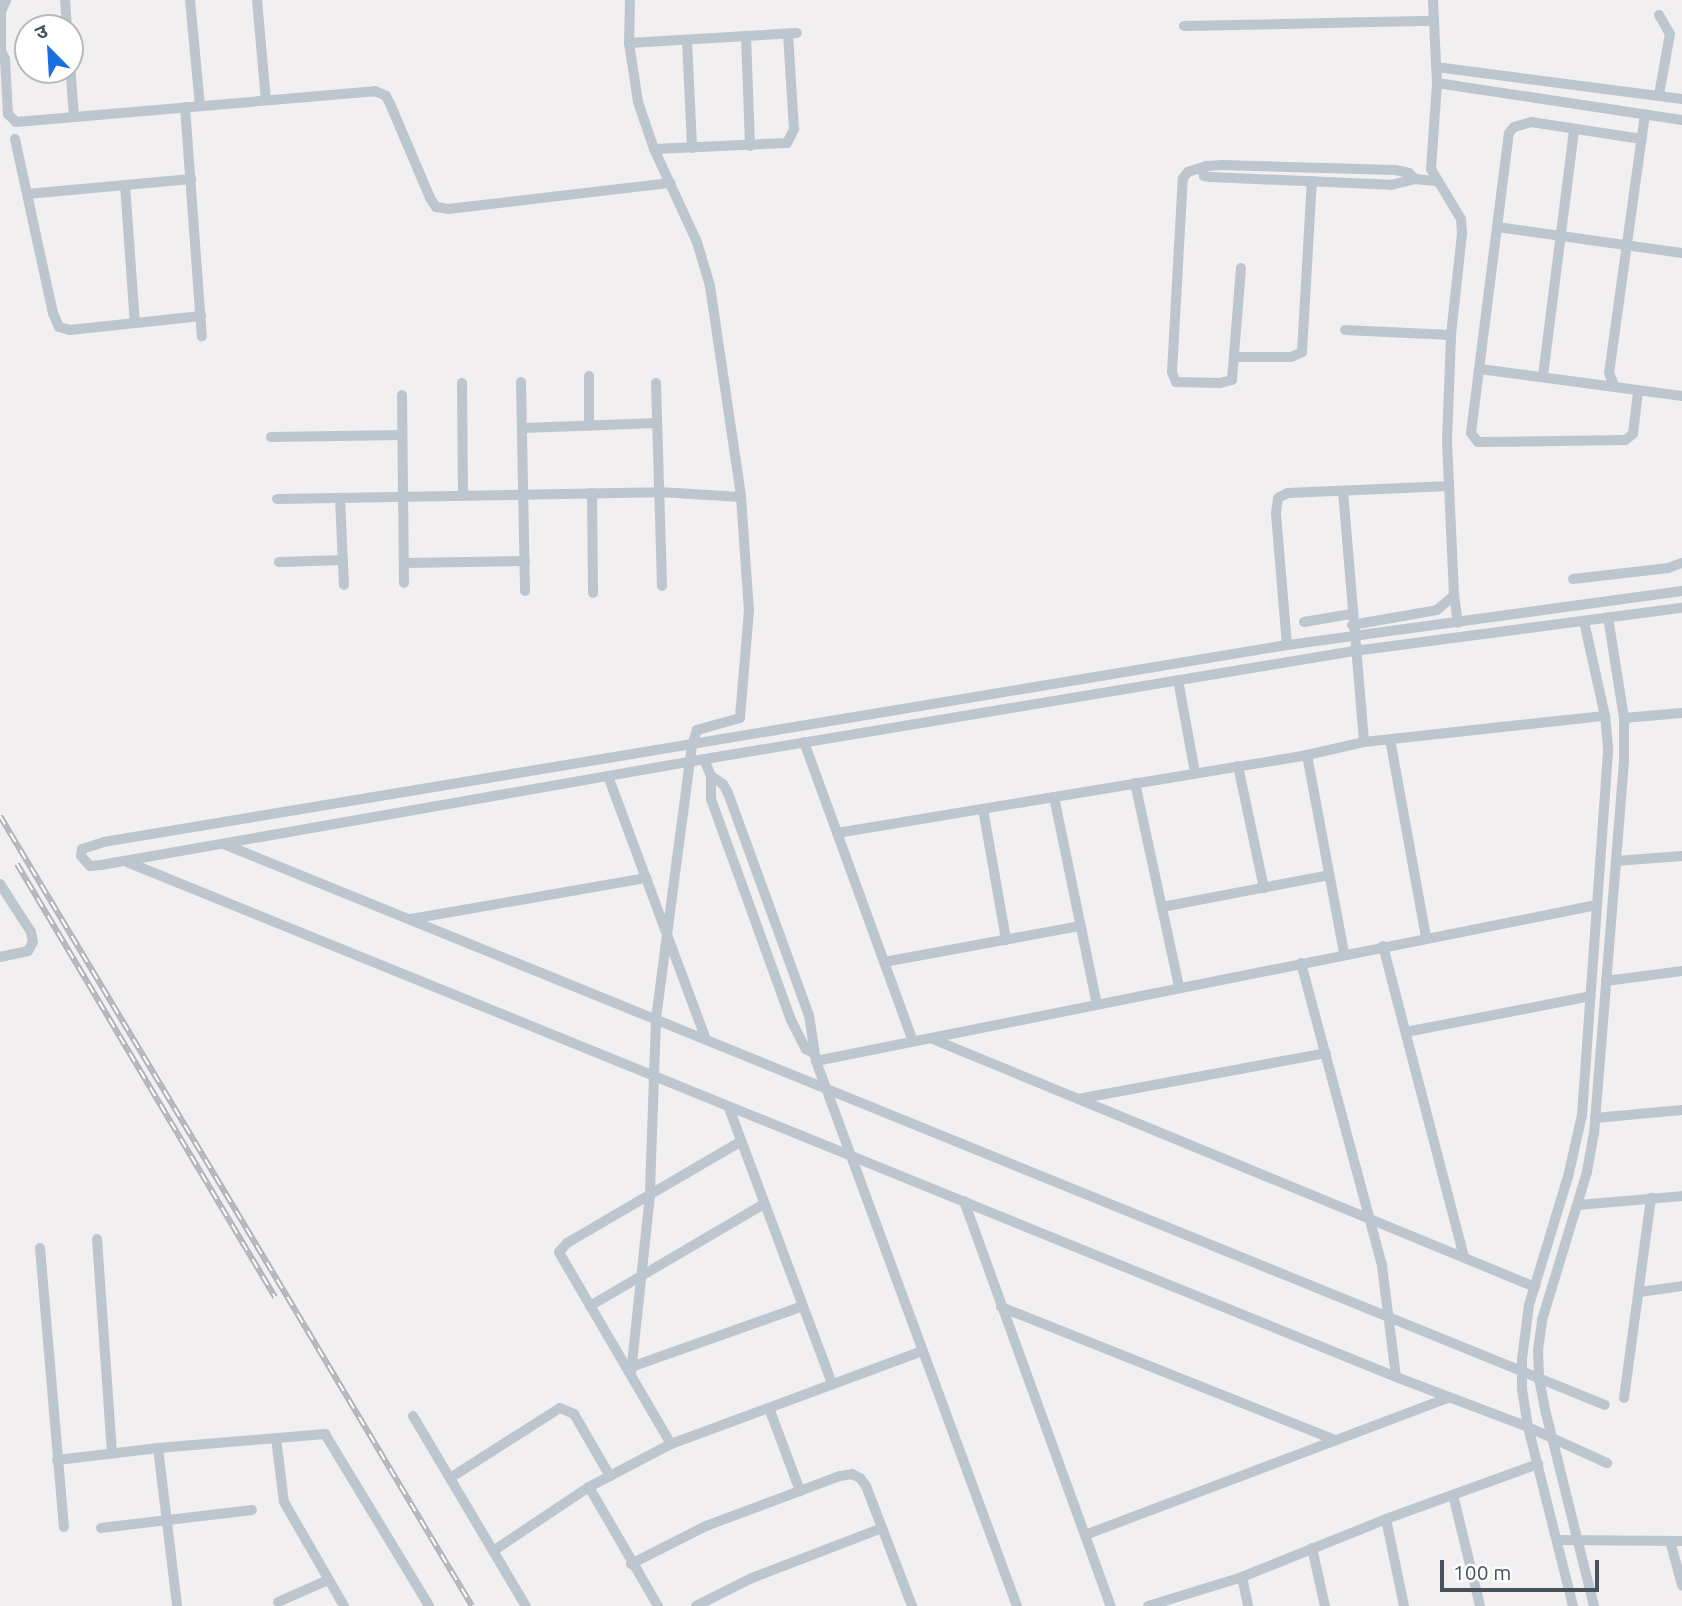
<!DOCTYPE html>
<html>
<head>
<meta charset="utf-8">
<style>
  body { margin:0 }
  #map { position:relative; width:1682px; height:1606px; overflow:hidden; background:#f1efef; font-family:Ubuntu,"Noto Sans Devanagari",sans-serif }
  div>[style] { position:absolute }
  [style*='--x'] { left:calc(var(--x)*1px); top:calc(var(--y)*1px); width:calc(var(--w)*1px); rotate:calc(var(--a)*1deg) }
  .minor>* { height:10px; margin:-5px; padding:0 5px; transform-origin:5px; border-radius:5px; background:#bdc6ce }
  .rail>* { height:6px; margin-top:-3px; transform-origin:0; background:repeating-linear-gradient(90deg,#fff 0 10px,#b1b4b9 0 20px); box-sizing:border-box; border-block:2px solid #b1b4b9 }
  span { translate:-50% -50%; white-space:nowrap; text-align:center; line-height:1.15; -webkit-text-stroke:6px #fff; paint-order:stroke }
  .north { position:absolute; left:14px; top:14px; width:70px; height:70px; box-sizing:border-box; background:#fff; border:2px solid #b5babe; border-radius:50%; rotate:336deg; font-size:19px; font-weight:700; line-height:28px; text-align:center; color:#47525c }
  .north::after { content:''; display:block; margin:auto; width:24px; height:32px; background:#196ee1; clip-path:polygon(50% 0,100% 100%,50% 72%,0 100%) }
  .scale { position:absolute; left:1440px; top:1560px; width:159px; height:32px; box-sizing:border-box; border:4px solid #47525c; border-top:0; padding-left:9px; font-size:21px; line-height:24px; white-space:nowrap; color:#47525c; -webkit-text-stroke:5px #fff; paint-order:stroke }
</style>
</head>
<body>
<div id="map">
  <div class="minor">
    <div style="--x:65;--y:0;--w:28;--a:86"></div>
    <div style="--x:190;--y:0;--w:105;--a:84.6"></div>
    <div style="--x:257;--y:0;--w:100;--a:84.9"></div>
    <div style="--x:630;--y:0;--w:43;--a:91.3"></div>
    <div style="--x:629;--y:43;--w:60;--a:81.3"></div>
    <div style="--x:638;--y:102;--w:50;--a:71.2"></div>
    <div style="--x:654;--y:149;--w:102;--a:65.2"></div>
    <div style="--x:697;--y:242;--w:46;--a:73.5"></div>
    <div style="--x:710;--y:286;--w:213;--a:81.6"></div>
    <div style="--x:741;--y:497;--w:113;--a:86"></div>
    <div style="--x:749;--y:610;--w:108;--a:94.8"></div>
    <div style="--x:740;--y:718;--w:45;--a:164.4"></div>
    <div style="--x:697;--y:730;--w:16;--a:108"></div>
    <div style="--x:692;--y:745;--w:276;--a:97.5"></div>
    <div style="--x:656;--y:1019;--w:176;--a:92"></div>
    <div style="--x:650;--y:1195;--w:179;--a:96.1"></div>
    <div style="--x:1184;--y:26;--w:249;--a:-1.2"></div>
    <div style="--x:746;--y:36;--w:110;--a:87.9"></div>
    <div style="--x:687;--y:40;--w:108;--a:87.3"></div>
    <div style="--x:629;--y:43;--w:168;--a:-3.4"></div>
    <div style="--x:0;--y:49;--w:11;--a:63"></div>
    <div style="--x:5;--y:59;--w:55;--a:86.9"></div>
    <div style="--x:8;--y:114;--w:11;--a:45"></div>
    <div style="--x:16;--y:122;--w:360;--a:-4.9"></div>
    <div style="--x:375;--y:91;--w:12;--a:24"></div>
    <div style="--x:386;--y:96;--w:11;--a:63"></div>
    <div style="--x:391;--y:106;--w:100;--a:67"></div>
    <div style="--x:430;--y:198;--w:11;--a:56"></div>
    <div style="--x:436;--y:207;--w:12;--a:9"></div>
    <div style="--x:448;--y:209;--w:224;--a:-6.7"></div>
    <div style="--x:1;--y:50;--w:38;--a:-90"></div>
    <div style="--x:1;--y:12;--w:13;--a:-67"></div>
    <div style="--x:70;--y:63;--w:54;--a:85.8"></div>
    <div style="--x:1436;--y:67;--w:248;--a:7.4"></div>
    <div style="--x:1437;--y:83;--w:248;--a:8.6"></div>
    <div style="--x:1659;--y:95;--w:62;--a:-79.8"></div>
    <div style="--x:1670;--y:34;--w:22;--a:-120"></div>
    <div style="--x:185;--y:107;--w:230;--a:85.8"></div>
    <div style="--x:1645;--y:114;--w:261;--a:97.9"></div>
    <div style="--x:1609;--y:373;--w:15;--a:67"></div>
    <div style="--x:1615;--y:387;--w:68;--a:7.7"></div>
    <div style="--x:15;--y:139;--w:178;--a:77.7"></div>
    <div style="--x:53;--y:313;--w:15;--a:67"></div>
    <div style="--x:59;--y:327;--w:11;--a:15"></div>
    <div style="--x:70;--y:330;--w:132;--a:-6.1"></div>
    <div style="--x:654;--y:149;--w:133;--a:-2.6"></div>
    <div style="--x:787;--y:143;--w:16;--a:-63"></div>
    <div style="--x:794;--y:129;--w:95;--a:-93.6"></div>
    <div style="--x:1202;--y:169;--w:7;--a:74"></div>
    <div style="--x:1204;--y:176;--w:7;--a:8"></div>
    <div style="--x:1211;--y:177;--w:180;--a:2.5"></div>
    <div style="--x:1391;--y:185;--w:25;--a:-14"></div>
    <div style="--x:1415;--y:179;--w:20;--a:6"></div>
    <div style="--x:125;--y:185;--w:138;--a:85.9"></div>
    <div style="--x:27;--y:194;--w:165;--a:-5.2"></div>
    <div style="--x:1497;--y:227;--w:187;--a:8"></div>
    <div style="--x:1241;--y:268;--w:112;--a:94.6"></div>
    <div style="--x:1232;--y:380;--w:12;--a:166"></div>
    <div style="--x:1220;--y:383;--w:44;--a:-178.7"></div>
    <div style="--x:1176;--y:382;--w:11;--a:-112"></div>
    <div style="--x:1172;--y:372;--w:194;--a:-86.8"></div>
    <div style="--x:1183;--y:178;--w:8;--a:-50"></div>
    <div style="--x:1188;--y:172;--w:19;--a:-18"></div>
    <div style="--x:1206;--y:166;--w:17;--a:-3"></div>
    <div style="--x:1223;--y:165;--w:172;--a:1.7"></div>
    <div style="--x:1395;--y:170;--w:14;--a:12"></div>
    <div style="--x:1409;--y:173;--w:8;--a:45"></div>
    <div style="--x:1345;--y:330;--w:106;--a:2.7"></div>
    <div style="--x:1236;--y:357;--w:55;--a:0"></div>
    <div style="--x:1291;--y:357;--w:12;--a:-24"></div>
    <div style="--x:1302;--y:352;--w:171;--a:-86.7"></div>
    <div style="--x:1480;--y:369;--w:136;--a:7.6"></div>
    <div style="--x:589;--y:376;--w:49;--a:90"></div>
    <div style="--x:1543;--y:376;--w:249;--a:-82.8"></div>
    <div style="--x:521;--y:382;--w:209;--a:88.9"></div>
    <div style="--x:462;--y:383;--w:113;--a:89.5"></div>
    <div style="--x:656;--y:383;--w:203;--a:88.3"></div>
    <div style="--x:1638;--y:392;--w:42;--a:96.8"></div>
    <div style="--x:1633;--y:434;--w:10;--a:143"></div>
    <div style="--x:1625;--y:440;--w:147;--a:179.2"></div>
    <div style="--x:1478;--y:442;--w:11;--a:-128"></div>
    <div style="--x:1471;--y:433;--w:302;--a:-82.8"></div>
    <div style="--x:1509;--y:133;--w:8;--a:-50"></div>
    <div style="--x:1514;--y:127;--w:18;--a:-16"></div>
    <div style="--x:1531;--y:122;--w:112;--a:8.7"></div>
    <div style="--x:402;--y:395;--w:188;--a:89.4"></div>
    <div style="--x:524;--y:428;--w:133;--a:-2.2"></div>
    <div style="--x:271;--y:437;--w:131;--a:-0.9"></div>
    <div style="--x:1343;--y:491;--w:252;--a:85.2"></div>
    <div style="--x:592;--y:493;--w:100;--a:89.4"></div>
    <div style="--x:340;--y:498;--w:87;--a:87.4"></div>
    <div style="--x:277;--y:499;--w:382;--a:-1"></div>
    <div style="--x:659;--y:492;--w:82;--a:3.5"></div>
    <div style="--x:279;--y:562;--w:64;--a:-1.8"></div>
    <div style="--x:405;--y:563;--w:120;--a:-1"></div>
    <div style="--x:1573;--y:579;--w:96;--a:-6.6"></div>
    <div style="--x:1668;--y:568;--w:15;--a:-20"></div>
    <div style="--x:1682;--y:591;--w:399;--a:172.2"></div>
    <div style="--x:1287;--y:645;--w:1199;--a:170.55"></div>
    <div style="--x:104;--y:842;--w:23;--a:162"></div>
    <div style="--x:82;--y:849;--w:7;--a:98"></div>
    <div style="--x:81;--y:856;--w:13;--a:48"></div>
    <div style="--x:90;--y:866;--w:11;--a:-5"></div>
    <div style="--x:101;--y:865;--w:601;--a:-9.96"></div>
    <div style="--x:693;--y:761;--w:670;--a:-9.45"></div>
    <div style="--x:1354;--y:651;--w:331;--a:-7.5"></div>
    <div style="--x:1454;--y:595;--w:28;--a:82"></div>
    <div style="--x:1304;--y:622;--w:48;--a:-9.7"></div>
    <div style="--x:1352;--y:625;--w:86;--a:-10"></div>
    <div style="--x:1437;--y:610;--w:23;--a:-41"></div>
    <div style="--x:1454;--y:595;--w:154;--a:-92.6"></div>
    <div style="--x:1447;--y:441;--w:106;--a:-87.8"></div>
    <div style="--x:1451;--y:335;--w:103;--a:-83.8"></div>
    <div style="--x:1462;--y:233;--w:14;--a:-94"></div>
    <div style="--x:1461;--y:219;--w:58;--a:-121"></div>
    <div style="--x:1431;--y:169;--w:86;--a:-86"></div>
    <div style="--x:1437;--y:83;--w:83;--a:-92.8"></div>
    <div style="--x:1287;--y:645;--w:132;--a:-94.8"></div>
    <div style="--x:1276;--y:513;--w:15;--a:-82"></div>
    <div style="--x:1278;--y:498;--w:11;--a:-27"></div>
    <div style="--x:1288;--y:493;--w:161;--a:-2.5"></div>
    <div style="--x:1178;--y:680;--w:95;--a:79.6"></div>
    <div style="--x:1624;--y:718;--w:58;--a:-4.9"></div>
    <div style="--x:1390;--y:739;--w:202;--a:79.7"></div>
    <div style="--x:804;--y:742;--w:318;--a:70"></div>
    <div style="--x:1307;--y:755;--w:201;--a:79.4"></div>
    <div style="--x:704;--y:759;--w:18;--a:68"></div>
    <div style="--x:711;--y:776;--w:23;--a:90"></div>
    <div style="--x:711;--y:799;--w:235;--a:70.1"></div>
    <div style="--x:791;--y:1020;--w:33;--a:63"></div>
    <div style="--x:806;--y:1049;--w:8;--a:30"></div>
    <div style="--x:1238;--y:766;--w:125;--a:78"></div>
    <div style="--x:608;--y:776;--w:281;--a:69.6"></div>
    <div style="--x:711;--y:776;--w:14;--a:34"></div>
    <div style="--x:723;--y:784;--w:10;--a:61"></div>
    <div style="--x:728;--y:793;--w:236;--a:70"></div>
    <div style="--x:809;--y:1015;--w:47;--a:81.3"></div>
    <div style="--x:816;--y:1061;--w:581;--a:69.76"></div>
    <div style="--x:1135;--y:783;--w:209;--a:77.8"></div>
    <div style="--x:1054;--y:797;--w:211;--a:78.3"></div>
    <div style="--x:983;--y:809;--w:133;--a:80"></div>
    <div style="--x:837;--y:833;--w:476;--a:-9.4"></div>
    <div style="--x:1307;--y:755;--w:58;--a:-12.8"></div>
    <div style="--x:1364;--y:742;--w:242;--a:-6.2"></div>
    <div style="--x:226;--y:845;--w:1488;--a:22.1"></div>
    <div style="--x:1616;--y:861;--w:66;--a:-4.3"></div>
    <div style="--x:127;--y:862;--w:1370;--a:22.09"></div>
    <div style="--x:0;--y:884;--w:57;--a:57.1"></div>
    <div style="--x:31;--y:932;--w:10;--a:79"></div>
    <div style="--x:33;--y:942;--w:10;--a:119"></div>
    <div style="--x:28;--y:951;--w:29;--a:168"></div>
    <div style="--x:1162;--y:907;--w:170;--a:-10.8"></div>
    <div style="--x:411;--y:919;--w:239;--a:-9.9"></div>
    <div style="--x:1383;--y:946;--w:322;--a:75.4"></div>
    <div style="--x:884;--y:962;--w:200;--a:-10.4"></div>
    <div style="--x:1301;--y:963;--w:314;--a:75"></div>
    <div style="--x:1382;--y:1266;--w:112;--a:82.8"></div>
    <div style="--x:1396;--y:1377;--w:141;--a:20.7"></div>
    <div style="--x:1528;--y:1427;--w:87;--a:24.5"></div>
    <div style="--x:1606;--y:981;--w:77;--a:-7.5"></div>
    <div style="--x:1406;--y:1032;--w:188;--a:-11"></div>
    <div style="--x:930;--y:1038;--w:654;--a:22.37"></div>
    <div style="--x:816;--y:1061;--w:796;--a:-11.3"></div>
    <div style="--x:1078;--y:1099;--w:252;--a:-10.5"></div>
    <div style="--x:729;--y:1108;--w:295;--a:69.5"></div>
    <div style="--x:1595;--y:1118;--w:87;--a:-5.3"></div>
    <div style="--x:964;--y:1201;--w:431;--a:70.1"></div>
    <div style="--x:1578;--y:1205;--w:104;--a:-4.9"></div>
    <div style="--x:97;--y:1239;--w:215;--a:86"></div>
    <div style="--x:40;--y:1248;--w:280;--a:85.1"></div>
    <div style="--x:1640;--y:1292;--w:42;--a:-8.1"></div>
    <div style="--x:590;--y:1306;--w:202;--a:-30.4"></div>
    <div style="--x:1001;--y:1307;--w:360;--a:21.7"></div>
    <div style="--x:631;--y:1367;--w:182;--a:-19.5"></div>
    <div style="--x:1624;--y:1398;--w:202;--a:-82.3"></div>
    <div style="--x:769;--y:1408;--w:89;--a:69.5"></div>
    <div style="--x:413;--y:1416;--w:221;--a:59.3"></div>
    <div style="--x:276;--y:1438;--w:64;--a:82.9"></div>
    <div style="--x:284;--y:1502;--w:120;--a:60"></div>
    <div style="--x:671;--y:1444;--w:222;--a:-120.3"></div>
    <div style="--x:559;--y:1252;--w:12;--a:-48"></div>
    <div style="--x:567;--y:1243;--w:200;--a:-30.3"></div>
    <div style="--x:158;--y:1448;--w:159;--a:83.1"></div>
    <div style="--x:57;--y:1460;--w:102;--a:-6.8"></div>
    <div style="--x:158;--y:1448;--w:168;--a:-4.8"></div>
    <div style="--x:325;--y:1434;--w:201;--a:58.8"></div>
    <div style="--x:450;--y:1478;--w:130;--a:-32.5"></div>
    <div style="--x:560;--y:1408;--w:15;--a:23"></div>
    <div style="--x:574;--y:1414;--w:72;--a:59.9"></div>
    <div style="--x:589;--y:1487;--w:138;--a:59.9"></div>
    <div style="--x:1453;--y:1495;--w:114;--a:76.3"></div>
    <div style="--x:101;--y:1528;--w:152;--a:-6.8"></div>
    <div style="--x:1085;--y:1535;--w:388;--a:-20.7"></div>
    <div style="--x:1557;--y:1540;--w:125;--a:0.5"></div>
    <div style="--x:1670;--y:1541;--w:46;--a:74.7"></div>
    <div style="--x:1312;--y:1548;--w:59;--a:77.4"></div>
    <div style="--x:493;--y:1551;--w:115;--a:-33.7"></div>
    <div style="--x:589;--y:1487;--w:93;--a:-27.7"></div>
    <div style="--x:671;--y:1444;--w:268;--a:-20.3"></div>
    <div style="--x:631;--y:1564;--w:84;--a:-26.9"></div>
    <div style="--x:706;--y:1526;--w:143;--a:-20.5"></div>
    <div style="--x:840;--y:1476;--w:12;--a:-9"></div>
    <div style="--x:852;--y:1474;--w:9;--a:27"></div>
    <div style="--x:860;--y:1478;--w:10;--a:53"></div>
    <div style="--x:866;--y:1486;--w:129;--a:69"></div>
    <div style="--x:1242;--y:1577;--w:30;--a:78"></div>
    <div style="--x:278;--y:1602;--w:55;--a:-23.7"></div>
    <div style="--x:696;--y:1606;--w:63;--a:-26.6"></div>
    <div style="--x:752;--y:1578;--w:139;--a:-21"></div>
    <div style="--x:1148;--y:1606;--w:98;--a:-17.1"></div>
    <div style="--x:1242;--y:1577;--w:155;--a:-21.9"></div>
    <div style="--x:1404;--y:1606;--w:89;--a:-101.7"></div>
    <div style="--x:1386;--y:1519;--w:162;--a:-19.9"></div>
    <div style="--x:1573;--y:1606;--w:185;--a:-104.1"></div>
    <div style="--x:1528;--y:1427;--w:39;--a:-99"></div>
    <div style="--x:1522;--y:1388;--w:29;--a:-90"></div>
    <div style="--x:1522;--y:1359;--w:54;--a:-82.6"></div>
    <div style="--x:1529;--y:1305;--w:134;--a:-73.1"></div>
    <div style="--x:1568;--y:1177;--w:64;--a:-77.3"></div>
    <div style="--x:1582;--y:1115;--w:368;--a:-85.9"></div>
    <div style="--x:1608;--y:748;--w:32;--a:-95"></div>
    <div style="--x:1605;--y:716;--w:97;--a:-102.5"></div>
    <div style="--x:1594;--y:1606;--w:203;--a:-104"></div>
    <div style="--x:1545;--y:1409;--w:33;--a:-101"></div>
    <div style="--x:1539;--y:1377;--w:27;--a:-92"></div>
    <div style="--x:1538;--y:1350;--w:30;--a:-82"></div>
    <div style="--x:1542;--y:1320;--w:155;--a:-73.1"></div>
    <div style="--x:1587;--y:1172;--w:39;--a:-80"></div>
    <div style="--x:1594;--y:1134;--w:375;--a:-85.4"></div>
    <div style="--x:1624;--y:760;--w:42;--a:-90"></div>
    <div style="--x:1624;--y:718;--w:102;--a:-99"></div>
  </div>
  <div class="rail">
    <div style="--x:0;--y:816;--w:920;--a:59.14"></div>
    <div style="--x:17;--y:864;--w:504;--a:59.21"></div>
  </div>
  <div class="north">उ</div>
  <div class="scale">100 m</div>
</div>
</body>
</html>
